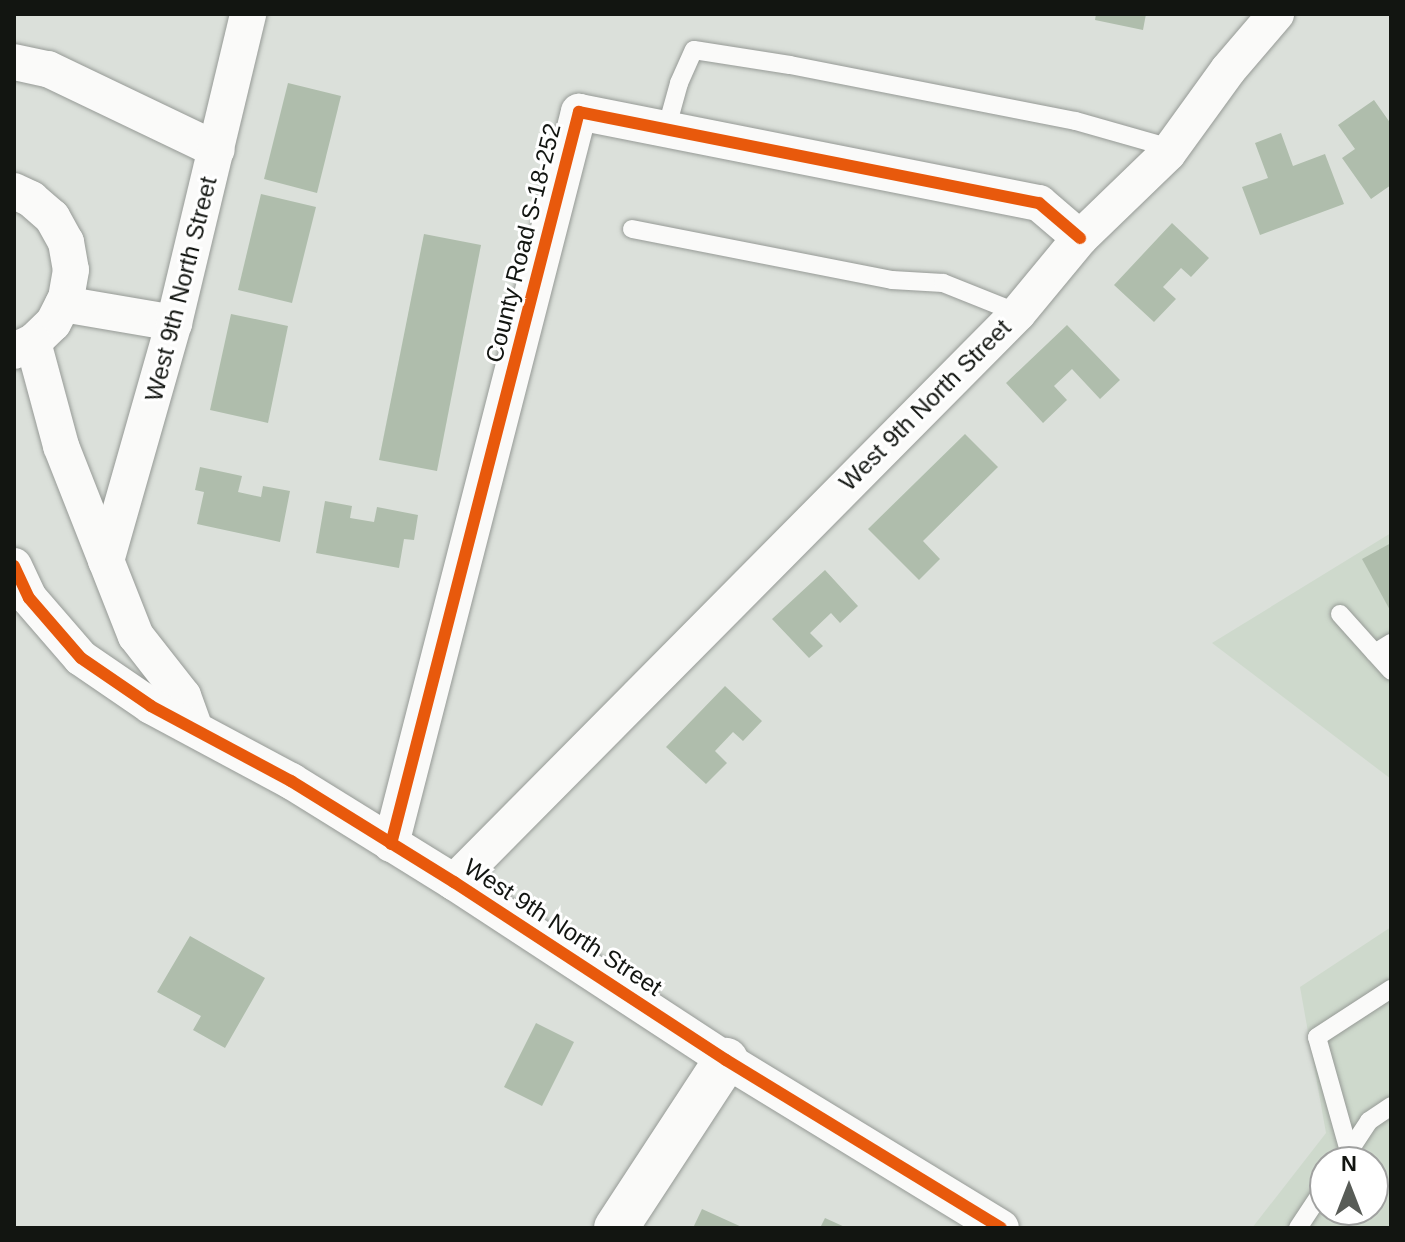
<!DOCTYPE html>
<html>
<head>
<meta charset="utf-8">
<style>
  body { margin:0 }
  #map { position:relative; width:1405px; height:1242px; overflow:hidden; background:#dbe0da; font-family:Arial,sans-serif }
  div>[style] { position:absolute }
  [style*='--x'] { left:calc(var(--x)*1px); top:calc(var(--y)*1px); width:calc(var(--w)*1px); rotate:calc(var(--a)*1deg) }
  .built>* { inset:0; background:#ced9cc }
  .building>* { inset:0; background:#afbdac }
  .roads { filter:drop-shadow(0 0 2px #969a96) drop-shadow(0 0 2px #969a96) }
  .lane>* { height:18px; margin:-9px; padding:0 9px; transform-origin:9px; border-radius:9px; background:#fafaf9 }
  .street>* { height:36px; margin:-18px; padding:0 18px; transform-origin:18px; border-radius:18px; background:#fafaf9 }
  .secondary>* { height:44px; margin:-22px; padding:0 22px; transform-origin:22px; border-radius:22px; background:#fafaf9 }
  .cycleway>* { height:12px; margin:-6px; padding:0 6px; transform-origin:6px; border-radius:6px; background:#e8590c }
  span { translate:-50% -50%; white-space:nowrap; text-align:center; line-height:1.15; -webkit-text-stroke:6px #fff; paint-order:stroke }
  .street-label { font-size:24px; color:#121511 }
  .frame { position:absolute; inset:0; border:16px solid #121511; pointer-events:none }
  .north { position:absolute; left:1309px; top:1146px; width:80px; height:80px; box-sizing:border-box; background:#fff; border:2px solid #a0a1a0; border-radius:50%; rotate:0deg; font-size:22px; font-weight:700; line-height:32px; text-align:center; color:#121511 }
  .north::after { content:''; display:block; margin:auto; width:28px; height:36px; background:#585c57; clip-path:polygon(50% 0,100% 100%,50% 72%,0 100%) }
</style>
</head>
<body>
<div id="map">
  <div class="built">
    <div style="clip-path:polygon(1391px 533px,1391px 779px,1212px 643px)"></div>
    <div style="clip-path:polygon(evenodd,1391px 927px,1391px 1228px,1252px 1228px,1326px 1133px,1300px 987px,1391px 927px,1325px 1162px,1373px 1162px,1373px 1210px,1325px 1210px,1325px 1162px)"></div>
  </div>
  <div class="building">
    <div style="clip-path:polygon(1096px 14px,1146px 14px,1143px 30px,1095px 20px)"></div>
    <div style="clip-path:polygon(288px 83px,341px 96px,317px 193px,264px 179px)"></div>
    <div style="clip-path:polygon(1374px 100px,1391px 124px,1391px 185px,1371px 199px,1342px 158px,1355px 149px,1338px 125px)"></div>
    <div style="clip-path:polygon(1281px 133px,1293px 166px,1325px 154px,1344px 204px,1260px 235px,1242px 187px,1268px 178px,1255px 143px)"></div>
    <div style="clip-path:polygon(261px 194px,316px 207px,292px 303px,238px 290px)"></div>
    <div style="clip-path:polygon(1172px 223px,1209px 258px,1191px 277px,1181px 268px,1163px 287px,1176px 299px,1154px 322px,1114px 285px)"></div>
    <div style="clip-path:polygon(424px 234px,481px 245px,437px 471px,379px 460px)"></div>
    <div style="clip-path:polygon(231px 314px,288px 326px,268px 423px,210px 410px)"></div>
    <div style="clip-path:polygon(1067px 325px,1120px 380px,1100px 399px,1072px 369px,1054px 386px,1067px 400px,1043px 423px,1006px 383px)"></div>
    <div style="clip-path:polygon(965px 434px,998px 467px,923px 541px,940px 559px,919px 580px,868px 529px)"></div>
    <div style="clip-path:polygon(200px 467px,242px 476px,238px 492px,261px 497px,263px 486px,290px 491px,280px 542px,197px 524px,204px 492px,195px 490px)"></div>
    <div style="clip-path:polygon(325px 501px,352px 506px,350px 518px,374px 522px,377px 507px,418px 515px,414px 540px,404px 539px,399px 568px,316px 553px)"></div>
    <div style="clip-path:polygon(1391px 543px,1391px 612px,1362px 559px)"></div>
    <div style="clip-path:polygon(825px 570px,858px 606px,840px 623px,831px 613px,810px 633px,823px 646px,809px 658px,772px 619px)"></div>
    <div style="clip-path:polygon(725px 686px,762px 721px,743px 741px,733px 732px,715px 751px,727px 763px,706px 784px,666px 747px)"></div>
    <div style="clip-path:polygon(190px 936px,265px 978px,225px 1048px,193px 1030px,201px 1016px,157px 992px)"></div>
    <div style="clip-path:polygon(536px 1023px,574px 1042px,542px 1106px,504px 1087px)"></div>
    <div style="clip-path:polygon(702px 1209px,744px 1228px,693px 1228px)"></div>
    <div style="clip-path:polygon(825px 1218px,847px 1228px,820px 1228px)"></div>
  </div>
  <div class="roads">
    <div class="lane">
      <div style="--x:666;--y:130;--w:49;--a:-74.5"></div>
      <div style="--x:679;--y:83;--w:36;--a:-66"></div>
      <div style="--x:694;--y:50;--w:97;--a:8.9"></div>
      <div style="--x:790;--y:65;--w:291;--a:11.1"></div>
      <div style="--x:1076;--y:121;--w:99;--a:15.9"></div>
      <div style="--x:632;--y:229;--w:265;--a:11.1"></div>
      <div style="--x:892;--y:280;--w:51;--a:3.4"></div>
      <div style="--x:943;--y:283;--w:81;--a:21.8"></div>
      <div style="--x:1340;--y:614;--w:52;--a:48.1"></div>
      <div style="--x:1375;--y:653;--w:19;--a:-32"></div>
      <div style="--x:1375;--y:653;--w:24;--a:48"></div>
      <div style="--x:1349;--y:1151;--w:118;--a:-105.7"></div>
      <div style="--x:1317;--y:1037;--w:88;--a:-33"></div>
      <div style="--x:1342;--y:1162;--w:49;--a:-56.6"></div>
      <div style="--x:1369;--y:1121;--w:27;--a:-34"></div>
      <div style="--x:1298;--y:1228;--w:49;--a:-56.6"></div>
    </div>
    <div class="street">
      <div style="--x:14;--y:62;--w:35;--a:12"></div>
      <div style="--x:48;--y:69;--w:187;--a:25.6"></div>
      <div style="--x:14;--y:191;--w:19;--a:25"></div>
      <div style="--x:31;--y:199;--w:28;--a:41"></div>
      <div style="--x:52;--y:217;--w:29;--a:61"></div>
      <div style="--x:66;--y:242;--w:28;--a:80"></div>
      <div style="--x:71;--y:270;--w:28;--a:100"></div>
      <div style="--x:66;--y:298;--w:28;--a:117"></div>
      <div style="--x:53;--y:323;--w:28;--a:136"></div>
      <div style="--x:33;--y:342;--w:21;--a:155"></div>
      <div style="--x:63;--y:304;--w:113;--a:9.7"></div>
      <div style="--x:33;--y:342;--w:108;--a:74.9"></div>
      <div style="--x:61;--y:446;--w:204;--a:68.5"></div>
      <div style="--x:136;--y:636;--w:76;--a:51.9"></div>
      <div style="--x:183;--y:696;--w:32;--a:70"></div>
      <div style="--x:106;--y:561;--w:248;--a:-74.1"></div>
      <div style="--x:174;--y:323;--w:318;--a:-76.5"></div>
      <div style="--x:14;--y:566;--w:35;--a:65"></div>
      <div style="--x:29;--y:598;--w:79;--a:49.1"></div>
      <div style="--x:81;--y:658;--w:85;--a:34.4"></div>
      <div style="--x:151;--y:706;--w:159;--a:28.2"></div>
      <div style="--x:291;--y:781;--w:192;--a:31.8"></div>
      <div style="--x:454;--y:882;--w:325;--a:33.2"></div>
      <div style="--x:726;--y:1060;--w:322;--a:31.4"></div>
      <div style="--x:391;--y:844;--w:756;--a:-75.6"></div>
      <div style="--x:579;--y:112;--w:469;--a:11.2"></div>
      <div style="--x:1039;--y:203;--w:54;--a:40.5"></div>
      <div style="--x:454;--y:882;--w:801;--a:-45.25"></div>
      <div style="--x:1018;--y:313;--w:97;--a:-50.4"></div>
      <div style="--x:1080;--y:238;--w:122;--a:-44"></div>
      <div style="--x:1168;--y:153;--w:102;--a:-54.1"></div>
      <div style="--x:1228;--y:70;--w:74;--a:-49.4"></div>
    </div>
    <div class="secondary">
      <div style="--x:616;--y:1228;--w:201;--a:-56.8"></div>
    </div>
  </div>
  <div class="cycleway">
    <div style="--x:14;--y:566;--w:35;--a:65"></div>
    <div style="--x:29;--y:598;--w:79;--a:49.1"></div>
    <div style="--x:81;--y:658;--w:85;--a:34.4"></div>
    <div style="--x:151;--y:706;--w:159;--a:28.2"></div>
    <div style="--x:291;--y:781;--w:192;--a:31.8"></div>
    <div style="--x:454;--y:882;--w:325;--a:33.2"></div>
    <div style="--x:726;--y:1060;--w:322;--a:31.4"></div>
    <div style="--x:391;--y:844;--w:756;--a:-75.6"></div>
    <div style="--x:579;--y:112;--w:469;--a:11.2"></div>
    <div style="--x:1039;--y:203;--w:54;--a:40.5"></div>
  </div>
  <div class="street-label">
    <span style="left:523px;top:243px;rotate:-76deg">County Road S-18-252</span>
    <span style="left:181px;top:289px;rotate:-76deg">West 9th North Street</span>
    <span style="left:925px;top:405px;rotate:-45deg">West 9th North Street</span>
    <span style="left:563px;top:927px;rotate:33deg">West 9th North Street</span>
  </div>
  <div class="frame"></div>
  <div class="north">N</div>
</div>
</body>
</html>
